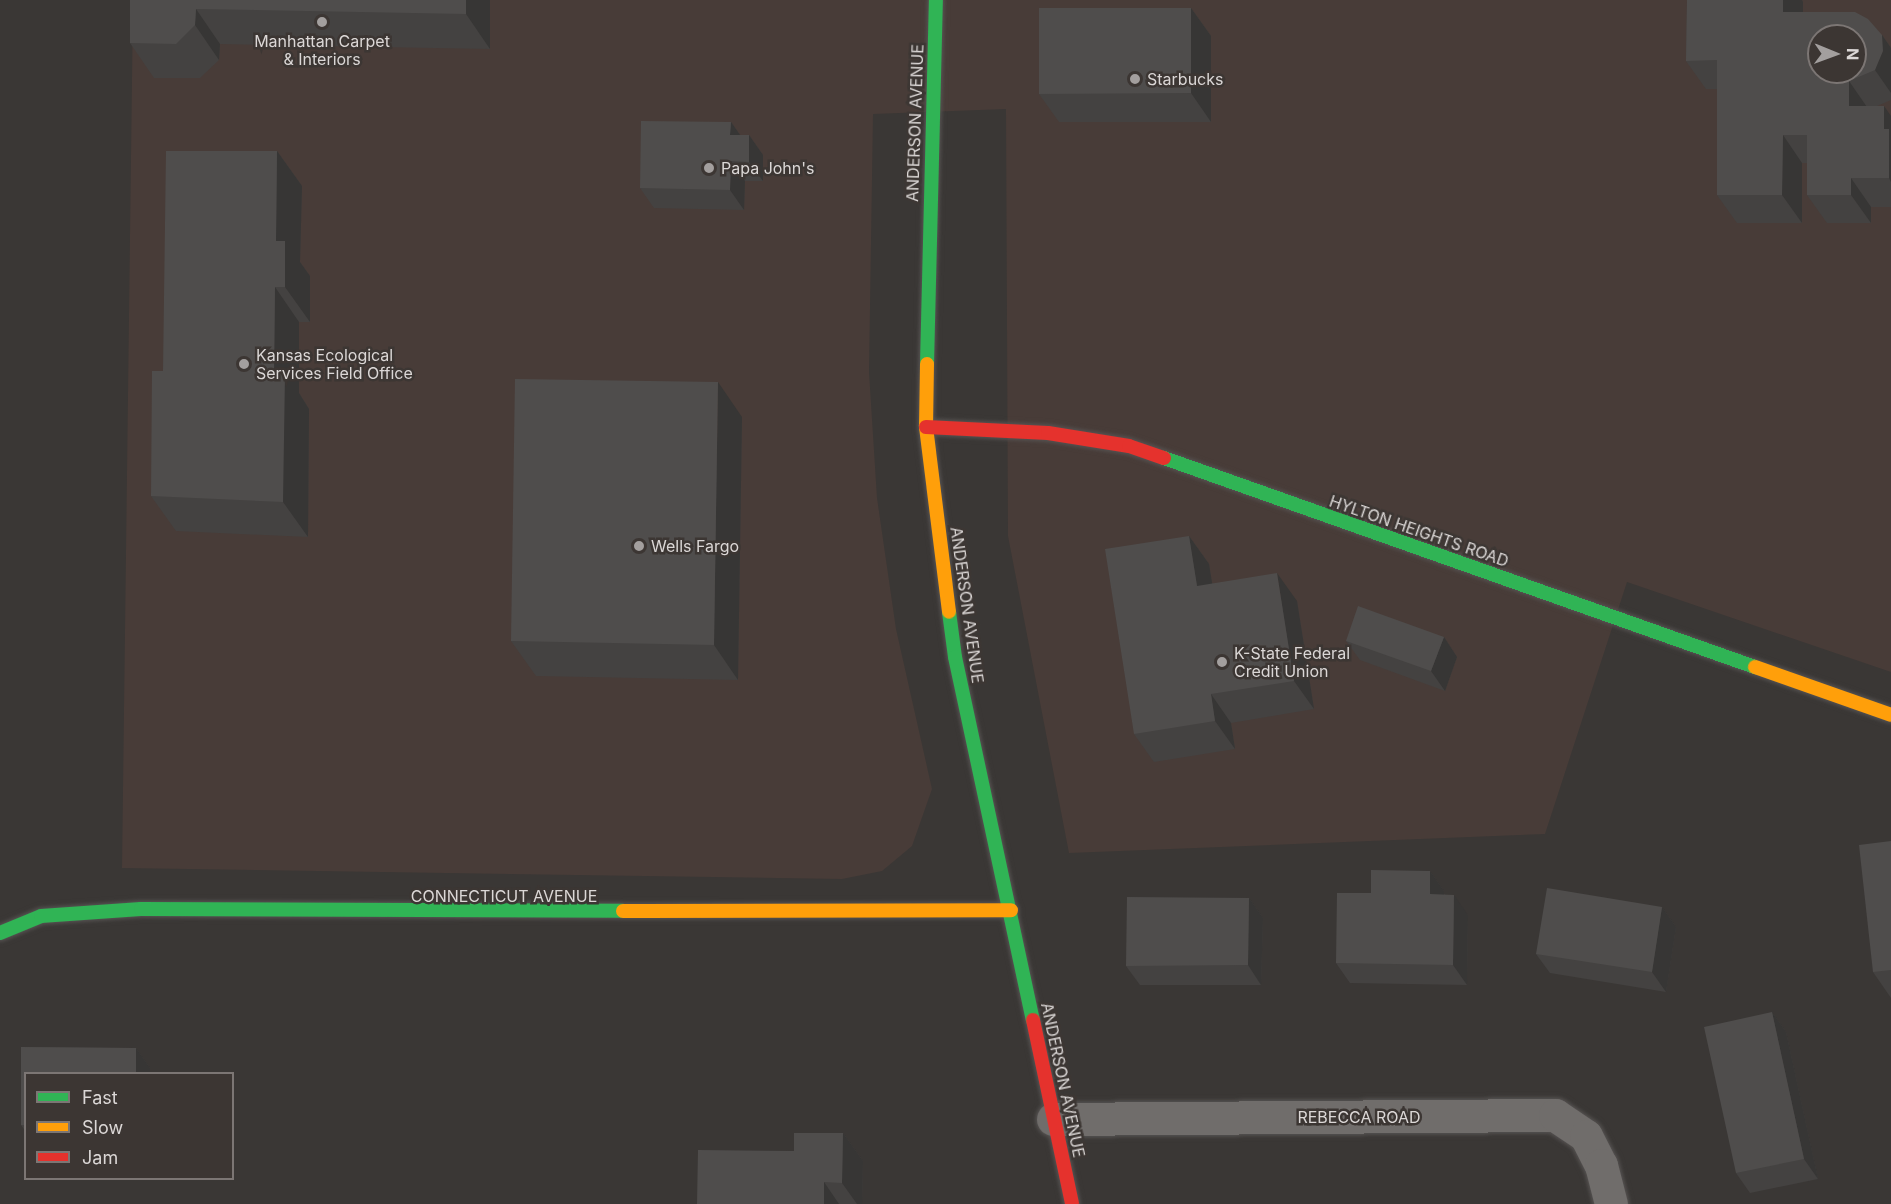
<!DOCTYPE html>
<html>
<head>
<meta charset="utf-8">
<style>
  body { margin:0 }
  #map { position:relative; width:1891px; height:1204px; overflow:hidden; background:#3a3735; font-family:Inter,sans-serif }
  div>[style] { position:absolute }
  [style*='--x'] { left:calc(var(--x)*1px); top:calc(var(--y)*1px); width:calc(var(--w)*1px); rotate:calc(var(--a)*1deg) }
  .built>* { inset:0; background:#483c38 }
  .roads { filter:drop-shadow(0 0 2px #565352) drop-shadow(0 0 2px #565352) }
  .street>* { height:33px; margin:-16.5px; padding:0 16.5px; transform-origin:16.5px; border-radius:16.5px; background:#706d6b }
  .fast>* { height:14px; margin:-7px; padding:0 7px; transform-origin:7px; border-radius:7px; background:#30b455 }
  .slow>* { height:14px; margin:-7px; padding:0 7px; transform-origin:7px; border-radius:7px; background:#ff9f0a }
  .jam>* { height:14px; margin:-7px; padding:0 7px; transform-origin:7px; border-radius:7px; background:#e5322d }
  .wall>* { inset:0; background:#444241 }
  .shaded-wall>* { inset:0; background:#373635 }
  .building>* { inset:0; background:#4f4d4c }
  .dots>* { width:16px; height:16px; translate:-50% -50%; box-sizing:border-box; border:3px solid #3c3633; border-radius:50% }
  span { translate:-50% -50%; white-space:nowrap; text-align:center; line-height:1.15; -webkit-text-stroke:5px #3c3633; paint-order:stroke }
  .poi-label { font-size:16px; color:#dbd7d6 }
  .left { translate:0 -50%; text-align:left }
  .street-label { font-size:16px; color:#dbd7d6 }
  .legend { position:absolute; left:24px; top:1072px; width:210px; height:108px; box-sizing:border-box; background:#3c3633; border:2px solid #7c7674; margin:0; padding:8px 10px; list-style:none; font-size:18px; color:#dbd7d6 }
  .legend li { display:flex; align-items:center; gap:12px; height:30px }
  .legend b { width:30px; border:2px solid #7c7674 }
  .north { position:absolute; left:1807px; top:24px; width:60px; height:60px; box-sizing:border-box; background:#3c3633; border:2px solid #7c7674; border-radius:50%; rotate:91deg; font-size:16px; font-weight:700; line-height:24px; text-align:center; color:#dbd7d6 }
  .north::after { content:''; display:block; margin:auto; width:21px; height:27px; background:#a39f9e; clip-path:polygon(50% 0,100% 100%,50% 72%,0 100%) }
</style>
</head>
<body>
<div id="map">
  <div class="built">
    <div style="clip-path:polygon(evenodd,133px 0,1891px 0,1891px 672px,1627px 582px,1545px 834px,1069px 853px,1008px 536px,1006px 109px,873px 114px,869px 372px,877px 498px,896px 629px,932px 789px,912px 846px,882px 871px,842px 879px,122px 868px,133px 0,1819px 36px,1855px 36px,1855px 72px,1819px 72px,1819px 36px)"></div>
  </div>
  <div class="roads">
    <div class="street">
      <div style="--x:1053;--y:1119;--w:502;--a:-0.46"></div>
      <div style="--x:1555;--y:1115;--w:37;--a:34"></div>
      <div style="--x:1586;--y:1136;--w:33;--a:63"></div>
      <div style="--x:1601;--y:1165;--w:40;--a:75.6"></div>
    </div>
    <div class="fast">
      <div style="--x:927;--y:364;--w:364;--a:-88.6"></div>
      <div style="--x:1164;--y:458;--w:627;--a:19.48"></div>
      <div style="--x:949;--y:612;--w:45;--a:82.4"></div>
      <div style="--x:955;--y:657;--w:371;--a:77.9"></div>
      <div style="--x:0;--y:933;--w:44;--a:-22.5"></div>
      <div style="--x:41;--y:916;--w:100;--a:-4"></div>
      <div style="--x:141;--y:909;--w:482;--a:0.2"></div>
    </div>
    <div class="slow">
      <div style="--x:927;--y:364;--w:63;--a:90.9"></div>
      <div style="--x:926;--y:427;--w:186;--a:82.9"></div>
      <div style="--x:1755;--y:667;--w:144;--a:19.4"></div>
      <div style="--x:623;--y:911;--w:388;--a:-0.1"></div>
    </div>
    <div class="jam">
      <div style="--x:926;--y:427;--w:122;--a:2.8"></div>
      <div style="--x:1048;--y:433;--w:82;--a:9.1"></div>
      <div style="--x:1129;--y:446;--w:37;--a:19"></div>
      <div style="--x:1033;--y:1020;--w:188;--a:78"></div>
    </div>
  </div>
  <div class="wall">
    <div style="clip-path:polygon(130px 0,490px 0,490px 49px,220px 44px,219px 60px,200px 78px,154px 78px,130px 43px)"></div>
    <div style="clip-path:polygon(1687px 0,1802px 0,1803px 2px,1803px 12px,1882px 35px,1891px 48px,1891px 100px,1877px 106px,1891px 116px,1891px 207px,1871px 207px,1871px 223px,1827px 223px,1807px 195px,1807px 163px,1802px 163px,1802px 223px,1737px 223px,1717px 195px,1717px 89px,1706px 89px,1686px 61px)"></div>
    <div style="clip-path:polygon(1191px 8px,1211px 36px,1211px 122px,1059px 122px,1039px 94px)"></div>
    <div style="clip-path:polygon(731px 122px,740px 135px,749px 135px,763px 155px,763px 181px,745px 181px,744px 210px,654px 208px,640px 188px)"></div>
    <div style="clip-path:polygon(277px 151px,302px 186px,300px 262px,310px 276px,310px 322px,299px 322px,299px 393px,309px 409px,308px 537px,176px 531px,151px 496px)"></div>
    <div style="clip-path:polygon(742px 417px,738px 680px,536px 676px,511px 641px)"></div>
    <div style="clip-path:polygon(1189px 536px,1209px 564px,1212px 583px,1297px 601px,1314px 709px,1231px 723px,1235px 749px,1154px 762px,1134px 734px)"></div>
    <div style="clip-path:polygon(1444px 637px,1457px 657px,1445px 691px,1360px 660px,1346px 641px)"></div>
    <div style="clip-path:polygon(1891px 841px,1891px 998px,1873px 972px)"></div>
    <div style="clip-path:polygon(1430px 871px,1444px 891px,1444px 894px,1468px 915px,1467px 985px,1350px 983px,1336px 963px,1371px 893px)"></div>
    <div style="clip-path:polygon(1249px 898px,1263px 918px,1261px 985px,1140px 985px,1126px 966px)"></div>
    <div style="clip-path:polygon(1662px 907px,1676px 927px,1666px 992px,1550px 973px,1536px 954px)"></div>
    <div style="clip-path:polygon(1772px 1012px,1786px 1032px,1818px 1179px,1750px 1193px,1736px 1173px)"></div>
    <div style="clip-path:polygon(21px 1047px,136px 1048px,150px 1068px,150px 1074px,26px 1074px,26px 1132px,21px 1125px)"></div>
    <div style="clip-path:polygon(843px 1133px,863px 1161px,862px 1204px,697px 1204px,794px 1151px)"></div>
  </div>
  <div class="shaded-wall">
    <div style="clip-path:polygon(466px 0,490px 0,490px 49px,466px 14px)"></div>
    <div style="clip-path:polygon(1783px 0,1802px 0,1803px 2px,1803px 40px,1783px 12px)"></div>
    <div style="clip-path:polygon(1191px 8px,1211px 36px,1211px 122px,1191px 93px)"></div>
    <div style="clip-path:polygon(196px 9px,220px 44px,219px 60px,195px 25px)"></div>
    <div style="clip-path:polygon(1882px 35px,1891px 48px,1891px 93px,1875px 70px)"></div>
    <div style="clip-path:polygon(1849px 81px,1869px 110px,1849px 106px)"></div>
    <div style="clip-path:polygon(1884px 106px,1891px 116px,1891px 182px,1889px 178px,1884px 129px)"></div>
    <div style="clip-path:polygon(731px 122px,745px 142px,730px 135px)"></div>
    <div style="clip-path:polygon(749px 135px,763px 155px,763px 181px,749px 162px)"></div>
    <div style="clip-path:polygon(1783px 135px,1802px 163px,1802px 223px,1782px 195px)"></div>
    <div style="clip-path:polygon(277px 151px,302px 186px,300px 262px,310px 276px,310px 322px,285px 287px,276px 241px)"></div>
    <div style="clip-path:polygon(731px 161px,745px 181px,744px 210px,730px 190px)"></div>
    <div style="clip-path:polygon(1851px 178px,1871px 207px,1871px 223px,1851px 195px)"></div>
    <div style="clip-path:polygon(275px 287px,299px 322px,299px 393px,309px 409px,308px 537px,283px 502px,274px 374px)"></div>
    <div style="clip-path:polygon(718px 382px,742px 417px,738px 680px,714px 645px)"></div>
    <div style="clip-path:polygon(1189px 536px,1209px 564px,1217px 614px,1197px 586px)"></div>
    <div style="clip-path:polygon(1277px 573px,1297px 601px,1314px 709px,1294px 681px)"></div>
    <div style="clip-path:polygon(1444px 637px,1457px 657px,1445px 691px,1431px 671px)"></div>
    <div style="clip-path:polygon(1211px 694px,1231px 723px,1235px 749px,1215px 721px)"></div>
    <div style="clip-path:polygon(1430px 871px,1444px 891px,1444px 914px,1430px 894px)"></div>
    <div style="clip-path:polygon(1454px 895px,1468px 915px,1467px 985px,1453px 965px)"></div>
    <div style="clip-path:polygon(1249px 898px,1263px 918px,1261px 985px,1248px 965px)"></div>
    <div style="clip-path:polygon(1662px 907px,1676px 927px,1666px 992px,1652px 972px)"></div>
    <div style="clip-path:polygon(1772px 1012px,1786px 1032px,1818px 1179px,1804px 1159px)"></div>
    <div style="clip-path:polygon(136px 1048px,150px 1068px,150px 1074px,136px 1074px)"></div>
    <div style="clip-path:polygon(843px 1133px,863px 1161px,862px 1204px,857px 1204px,842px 1183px)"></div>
    <div style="clip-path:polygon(824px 1182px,839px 1204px,824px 1204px)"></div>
  </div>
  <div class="building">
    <div style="clip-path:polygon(130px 0,466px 0,466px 14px,196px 9px,195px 25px,176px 44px,130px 43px)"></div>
    <div style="clip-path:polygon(evenodd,1687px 0,1783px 0,1783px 12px,1855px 12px,1868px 19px,1882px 35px,1883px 51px,1875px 70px,1849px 81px,1849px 106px,1884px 106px,1884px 129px,1889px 129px,1889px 178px,1851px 178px,1851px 195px,1807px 195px,1807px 135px,1783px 135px,1782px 195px,1717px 195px,1717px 60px,1686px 61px,1687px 0,1819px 36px,1855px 36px,1855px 72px,1819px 72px,1819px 36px)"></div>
    <div style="clip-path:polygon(1039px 8px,1191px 8px,1191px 93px,1039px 94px)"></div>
    <div style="clip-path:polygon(641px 121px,731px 122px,730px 135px,749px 135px,749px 162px,731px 161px,730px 190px,640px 188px)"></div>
    <div style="clip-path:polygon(166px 151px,277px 151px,276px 241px,285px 241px,285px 287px,275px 287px,274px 374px,285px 374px,283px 502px,151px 496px,152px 371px,163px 371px)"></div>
    <div style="clip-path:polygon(515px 379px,718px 382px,714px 645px,511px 641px)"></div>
    <div style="clip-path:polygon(1189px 536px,1197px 586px,1277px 573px,1294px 681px,1211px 694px,1215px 721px,1134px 734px,1105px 549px)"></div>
    <div style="clip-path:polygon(1358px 606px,1444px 637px,1431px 671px,1346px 641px)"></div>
    <div style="clip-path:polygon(1891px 841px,1891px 970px,1873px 972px,1859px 845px)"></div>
    <div style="clip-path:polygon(1371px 870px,1430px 871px,1430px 894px,1454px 895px,1453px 965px,1336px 963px,1337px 893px,1371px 893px)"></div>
    <div style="clip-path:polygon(1547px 888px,1662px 907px,1652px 972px,1536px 954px)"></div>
    <div style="clip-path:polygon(1127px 897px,1249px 898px,1248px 965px,1126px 966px)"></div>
    <div style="clip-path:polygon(1772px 1012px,1804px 1159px,1736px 1173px,1704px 1027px)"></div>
    <div style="clip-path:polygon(21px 1047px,136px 1048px,136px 1074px,26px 1074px,26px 1125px,21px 1125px)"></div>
    <div style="clip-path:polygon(794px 1133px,843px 1133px,842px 1183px,824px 1182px,824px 1204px,697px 1204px,698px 1150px,794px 1151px)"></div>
  </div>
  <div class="dots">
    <div style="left:322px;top:22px;background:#a39f9e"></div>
    <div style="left:1135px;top:79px;background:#a39f9e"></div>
    <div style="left:709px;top:168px;background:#a39f9e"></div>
    <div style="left:244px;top:364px;background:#a39f9e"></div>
    <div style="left:639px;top:546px;background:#a39f9e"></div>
    <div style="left:1222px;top:662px;background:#a39f9e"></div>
  </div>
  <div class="poi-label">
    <span style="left:322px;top:50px">Manhattan Carpet<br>&amp; Interiors</span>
    <span class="left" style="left:1147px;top:79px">Starbucks</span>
    <span class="left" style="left:721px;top:168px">Papa John's</span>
    <span class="left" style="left:256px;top:364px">Kansas Ecological<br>Services Field Office</span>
    <span class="left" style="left:651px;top:546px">Wells Fargo</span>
    <span class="left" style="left:1234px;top:662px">K-State Federal<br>Credit Union</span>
  </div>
  <div class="street-label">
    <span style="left:915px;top:123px;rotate:-88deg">ANDERSON AVENUE</span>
    <span style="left:1419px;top:531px;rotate:19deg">HYLTON HEIGHTS ROAD</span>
    <span style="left:967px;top:605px;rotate:82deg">ANDERSON AVENUE</span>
    <span style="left:504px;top:896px">CONNECTICUT AVENUE</span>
    <span style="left:1063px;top:1080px;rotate:78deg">ANDERSON AVENUE</span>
    <span style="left:1359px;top:1117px">REBECCA ROAD</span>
  </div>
  <ul class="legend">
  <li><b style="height:8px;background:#30b455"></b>Fast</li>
  <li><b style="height:8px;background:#ff9f0a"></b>Slow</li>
  <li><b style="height:8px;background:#e5322d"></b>Jam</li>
  </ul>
  <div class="north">N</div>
</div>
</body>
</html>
